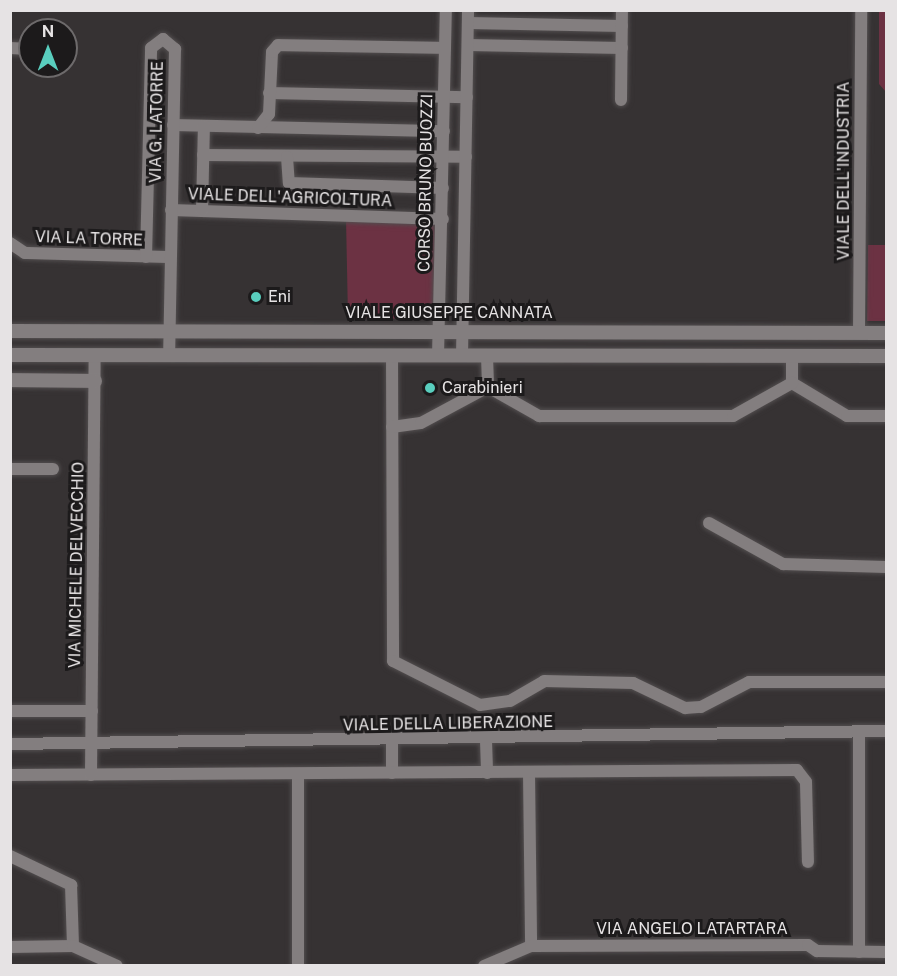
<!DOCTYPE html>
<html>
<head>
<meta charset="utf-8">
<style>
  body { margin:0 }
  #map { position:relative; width:897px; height:976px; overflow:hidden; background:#363233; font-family:"Public Sans",sans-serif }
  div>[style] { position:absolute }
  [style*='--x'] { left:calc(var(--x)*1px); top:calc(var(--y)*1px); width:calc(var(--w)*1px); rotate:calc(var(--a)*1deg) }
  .green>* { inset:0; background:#6c3243 }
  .roads { filter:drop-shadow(0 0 2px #524e4f) drop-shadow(0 0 2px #524e4f) }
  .minor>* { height:12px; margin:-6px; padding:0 6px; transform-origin:6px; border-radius:6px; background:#837e7f }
  .tertiary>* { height:14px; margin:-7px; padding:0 7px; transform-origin:7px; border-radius:7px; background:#837e7f }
  .dots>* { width:16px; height:16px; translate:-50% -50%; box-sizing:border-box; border:3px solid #1c1a1b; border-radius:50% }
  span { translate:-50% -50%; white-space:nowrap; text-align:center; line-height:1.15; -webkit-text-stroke:6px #1c1a1b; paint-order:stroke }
  .street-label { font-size:16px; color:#e6e3e4 }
  .poi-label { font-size:16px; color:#e6e3e4 }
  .left { translate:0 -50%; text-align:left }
  .frame { position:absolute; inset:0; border:12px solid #e6e3e4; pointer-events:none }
  .north { position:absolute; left:18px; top:18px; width:60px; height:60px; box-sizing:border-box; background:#1c1a1b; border:2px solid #6d6a6b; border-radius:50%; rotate:0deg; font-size:16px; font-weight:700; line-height:24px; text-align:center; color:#e6e3e4 }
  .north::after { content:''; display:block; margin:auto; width:21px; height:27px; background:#59cebe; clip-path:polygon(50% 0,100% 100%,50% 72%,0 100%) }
</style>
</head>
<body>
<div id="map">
  <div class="green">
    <div style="clip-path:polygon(879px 11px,886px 11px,886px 92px,879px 84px)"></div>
    <div style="clip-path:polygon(346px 218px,436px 222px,433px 319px,348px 318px)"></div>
    <div style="clip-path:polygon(868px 245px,886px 245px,886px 321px,867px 321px)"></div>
  </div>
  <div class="roads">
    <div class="minor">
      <div style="--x:468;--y:23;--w:154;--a:1.1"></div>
      <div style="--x:468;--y:45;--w:154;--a:1.1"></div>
      <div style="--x:10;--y:48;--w:20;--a:3"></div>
      <div style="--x:269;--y:93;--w:198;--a:1.2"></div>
      <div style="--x:621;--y:100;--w:90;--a:-89.4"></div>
      <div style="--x:173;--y:125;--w:271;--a:1.3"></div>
      <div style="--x:258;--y:128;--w:18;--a:-52"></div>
      <div style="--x:269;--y:114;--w:62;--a:-87.2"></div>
      <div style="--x:272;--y:52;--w:9;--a:-49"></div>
      <div style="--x:278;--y:45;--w:167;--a:1"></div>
      <div style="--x:203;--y:155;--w:263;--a:0.4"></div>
      <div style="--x:287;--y:157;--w:26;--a:86"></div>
      <div style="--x:289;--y:183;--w:154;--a:1.9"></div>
      <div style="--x:171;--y:210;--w:272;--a:1.9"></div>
      <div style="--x:202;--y:211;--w:85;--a:-88.7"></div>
      <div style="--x:10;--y:243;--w:18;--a:34"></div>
      <div style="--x:25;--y:253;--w:145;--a:1.6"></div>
      <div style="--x:146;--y:257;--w:209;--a:-88.6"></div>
      <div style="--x:151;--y:48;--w:15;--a:-37"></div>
      <div style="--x:163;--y:39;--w:16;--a:40"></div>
      <div style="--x:175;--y:49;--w:307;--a:91.1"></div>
      <div style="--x:859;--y:333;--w:323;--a:-89.6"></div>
      <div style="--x:792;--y:355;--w:28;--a:90"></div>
      <div style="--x:392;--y:356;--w:305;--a:89.8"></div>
      <div style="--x:393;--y:661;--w:97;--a:26.8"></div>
      <div style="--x:480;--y:705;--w:30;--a:-8"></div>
      <div style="--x:510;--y:701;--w:39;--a:-30"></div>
      <div style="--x:544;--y:681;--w:89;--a:1.3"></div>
      <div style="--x:633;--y:683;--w:58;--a:25.7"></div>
      <div style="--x:685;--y:708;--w:16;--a:-4"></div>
      <div style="--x:701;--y:707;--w:54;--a:-27.5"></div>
      <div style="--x:749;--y:682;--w:137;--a:0"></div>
      <div style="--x:438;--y:356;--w:346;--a:-88.7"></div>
      <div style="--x:462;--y:356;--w:346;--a:-89"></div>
      <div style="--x:487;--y:356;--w:31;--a:88"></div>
      <div style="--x:792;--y:383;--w:64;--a:31"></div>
      <div style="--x:847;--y:416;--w:39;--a:0"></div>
      <div style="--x:392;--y:427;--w:29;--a:-8"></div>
      <div style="--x:421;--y:423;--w:76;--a:-28.2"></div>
      <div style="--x:488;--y:387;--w:59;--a:29.6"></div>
      <div style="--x:539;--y:416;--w:194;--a:0"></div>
      <div style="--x:733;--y:416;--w:68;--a:-29.2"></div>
      <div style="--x:10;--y:469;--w:43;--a:0"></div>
      <div style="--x:709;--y:523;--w:85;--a:29"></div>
      <div style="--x:783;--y:564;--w:103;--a:1.7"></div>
      <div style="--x:10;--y:711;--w:82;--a:0"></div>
      <div style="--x:859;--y:731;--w:221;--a:90"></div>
      <div style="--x:486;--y:741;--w:32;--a:88"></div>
      <div style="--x:10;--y:744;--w:876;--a:-0.85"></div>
      <div style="--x:392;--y:773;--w:32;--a:-90"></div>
      <div style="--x:529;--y:773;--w:173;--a:89.3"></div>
      <div style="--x:298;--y:774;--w:192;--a:90"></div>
      <div style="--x:10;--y:775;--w:787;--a:-0.36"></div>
      <div style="--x:797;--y:770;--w:15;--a:53"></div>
      <div style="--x:806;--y:782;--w:80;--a:88.6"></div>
      <div style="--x:91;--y:775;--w:419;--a:-89.5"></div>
      <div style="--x:10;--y:856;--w:68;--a:25.4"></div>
      <div style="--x:71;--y:885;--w:61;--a:88.1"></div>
      <div style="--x:10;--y:947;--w:63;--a:-0.9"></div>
      <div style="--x:73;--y:946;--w:48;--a:24.4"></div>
      <div style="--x:484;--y:966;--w:51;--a:-23.1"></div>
      <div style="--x:531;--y:946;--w:277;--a:-0.2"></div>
      <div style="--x:808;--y:945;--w:11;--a:34"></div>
      <div style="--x:817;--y:951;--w:69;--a:0.8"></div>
    </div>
    <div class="tertiary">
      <div style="--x:10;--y:331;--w:876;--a:0.13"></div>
      <div style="--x:10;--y:355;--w:876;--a:0.07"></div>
      <div style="--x:10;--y:380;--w:85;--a:0.7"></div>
    </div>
  </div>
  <div class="dots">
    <div style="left:256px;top:297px;background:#59cebe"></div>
    <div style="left:430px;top:388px;background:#59cebe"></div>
  </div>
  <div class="street-label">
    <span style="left:157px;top:122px;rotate:-89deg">VIA G. LATORRE</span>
    <span style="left:844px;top:171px;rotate:-90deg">VIALE DELL'INDUSTRIA</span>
    <span style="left:426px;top:183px;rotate:-89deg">CORSO BRUNO BUOZZI</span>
    <span style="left:290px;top:198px;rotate:2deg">VIALE DELL'AGRICOLTURA</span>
    <span style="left:89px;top:239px;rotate:2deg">VIA LA TORRE</span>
    <span style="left:449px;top:313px">VIALE GIUSEPPE CANNATA</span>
    <span style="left:77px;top:565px;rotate:-89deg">VIA MICHELE DELVECCHIO</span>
    <span style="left:448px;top:724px;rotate:-1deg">VIALE DELLA LIBERAZIONE</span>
    <span style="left:692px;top:929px">VIA ANGELO LATARTARA</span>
  </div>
  <div class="poi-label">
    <span class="left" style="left:268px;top:297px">Eni</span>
    <span class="left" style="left:442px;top:388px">Carabinieri</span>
  </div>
  <div class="frame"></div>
  <div class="north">N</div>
</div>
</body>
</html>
